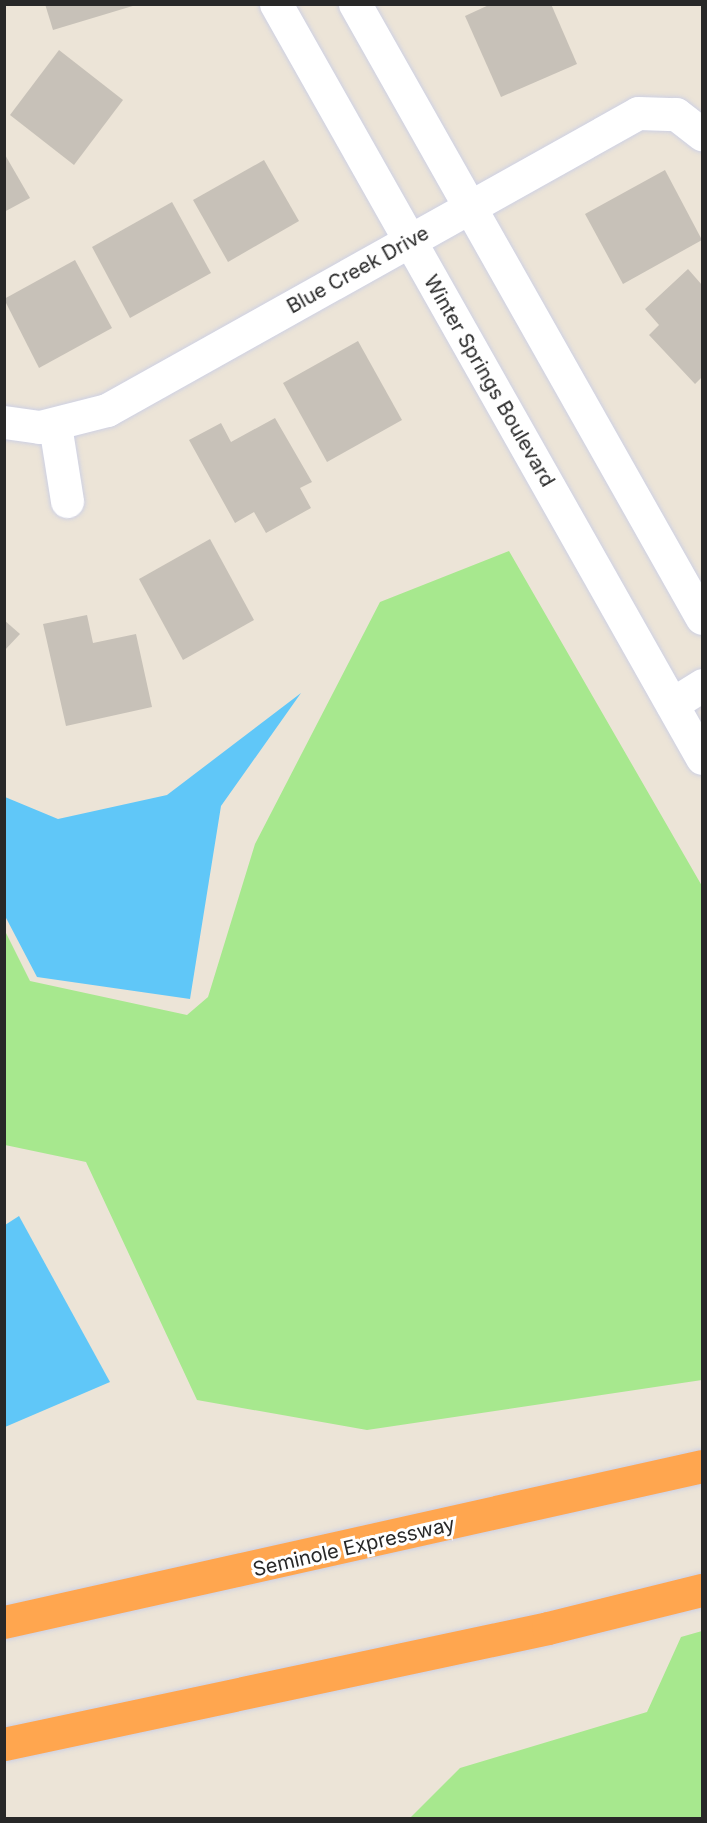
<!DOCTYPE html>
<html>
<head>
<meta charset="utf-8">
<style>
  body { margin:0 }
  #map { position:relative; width:707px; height:1823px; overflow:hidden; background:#ece4d7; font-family:Inter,sans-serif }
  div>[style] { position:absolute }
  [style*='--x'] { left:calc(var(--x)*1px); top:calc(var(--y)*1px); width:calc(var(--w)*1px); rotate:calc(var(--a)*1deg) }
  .green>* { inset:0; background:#a7e88e }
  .water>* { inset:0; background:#60c7f8 }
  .building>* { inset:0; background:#c7c1b8 }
  .roads { filter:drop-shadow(0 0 2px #cdd0e3) drop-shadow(0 0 2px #cdd0e3) }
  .minor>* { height:33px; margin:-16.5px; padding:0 16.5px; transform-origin:16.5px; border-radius:16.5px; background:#fff }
  .tertiary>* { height:33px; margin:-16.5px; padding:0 16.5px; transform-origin:16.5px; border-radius:16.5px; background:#fff }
  .motorway>* { height:33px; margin:-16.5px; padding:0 16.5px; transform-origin:16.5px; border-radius:16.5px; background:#ffa64f }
  span { translate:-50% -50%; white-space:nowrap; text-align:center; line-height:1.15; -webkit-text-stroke:6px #fff; paint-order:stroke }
  .street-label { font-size:20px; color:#282828 }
  .frame { position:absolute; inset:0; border:6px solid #282828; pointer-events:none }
</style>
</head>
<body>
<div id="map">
  <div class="green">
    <div style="clip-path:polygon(509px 551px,702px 886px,702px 1380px,367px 1430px,197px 1400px,86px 1162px,5px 1145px,5px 931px,30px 981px,187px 1015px,208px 997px,255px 844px,380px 602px)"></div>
    <div style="clip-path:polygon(702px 1631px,702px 1818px,410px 1818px,460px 1768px,647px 1712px,681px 1637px)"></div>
  </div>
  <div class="water">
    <div style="clip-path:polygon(301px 693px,221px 806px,190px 999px,37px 977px,5px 916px,5px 797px,58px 819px,167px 795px)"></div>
    <div style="clip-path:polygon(19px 1216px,110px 1382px,5px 1427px,5px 1225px)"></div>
  </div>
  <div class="building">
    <div style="clip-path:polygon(45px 4px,135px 4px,136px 5px,53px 30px)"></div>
    <div style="clip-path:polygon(491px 4px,551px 4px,577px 64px,501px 97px,465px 16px)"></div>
    <div style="clip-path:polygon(59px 50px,123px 100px,74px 165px,10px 115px)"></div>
    <div style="clip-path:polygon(4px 153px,30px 198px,4px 212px)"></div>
    <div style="clip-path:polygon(264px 160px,299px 221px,228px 262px,193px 200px)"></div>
    <div style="clip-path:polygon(665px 170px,702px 240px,623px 284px,585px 214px)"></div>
    <div style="clip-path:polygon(172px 202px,211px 273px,130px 318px,92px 247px)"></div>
    <div style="clip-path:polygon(75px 260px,112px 328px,39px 368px,4px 299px)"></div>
    <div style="clip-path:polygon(688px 269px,702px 285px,702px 377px,695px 384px,649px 335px,659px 325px,645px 309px)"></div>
    <div style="clip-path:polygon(358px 341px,402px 420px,327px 462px,283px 383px)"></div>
    <div style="clip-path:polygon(275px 418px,312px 482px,300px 488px,311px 508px,266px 533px,254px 512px,235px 523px,189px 440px,221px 423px,231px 442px)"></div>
    <div style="clip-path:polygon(210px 539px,254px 620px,183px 660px,139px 579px)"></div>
    <div style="clip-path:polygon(87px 615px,93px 643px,136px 634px,152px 707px,66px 726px,43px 624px)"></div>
    <div style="clip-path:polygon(4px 620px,20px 634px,4px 651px)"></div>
  </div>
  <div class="roads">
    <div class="minor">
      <div style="--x:4;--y:422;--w:36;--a:8"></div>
      <div style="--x:40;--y:427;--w:69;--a:-14.2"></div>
      <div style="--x:107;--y:410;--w:608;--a:-29.22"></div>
      <div style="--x:638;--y:113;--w:38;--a:2"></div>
      <div style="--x:676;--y:114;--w:33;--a:38"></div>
      <div style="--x:55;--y:425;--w:77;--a:81"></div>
      <div style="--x:672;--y:704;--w:36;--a:-32"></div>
    </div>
    <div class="tertiary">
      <div style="--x:276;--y:4;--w:866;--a:60.53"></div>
      <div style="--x:355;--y:4;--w:705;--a:60.53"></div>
    </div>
    <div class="motorway">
      <div style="--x:4;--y:1622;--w:715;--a:-12.6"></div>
      <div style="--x:4;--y:1744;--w:556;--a:-12.04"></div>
      <div style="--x:548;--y:1628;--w:159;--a:-13.9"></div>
    </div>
  </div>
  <div class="street-label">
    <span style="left:358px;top:270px;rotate:-29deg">Blue Creek Drive</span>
    <span style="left:489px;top:381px;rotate:60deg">Winter Springs Boulevard</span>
    <span style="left:354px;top:1547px;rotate:-13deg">Seminole Expressway</span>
  </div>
  <div class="frame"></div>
</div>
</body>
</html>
